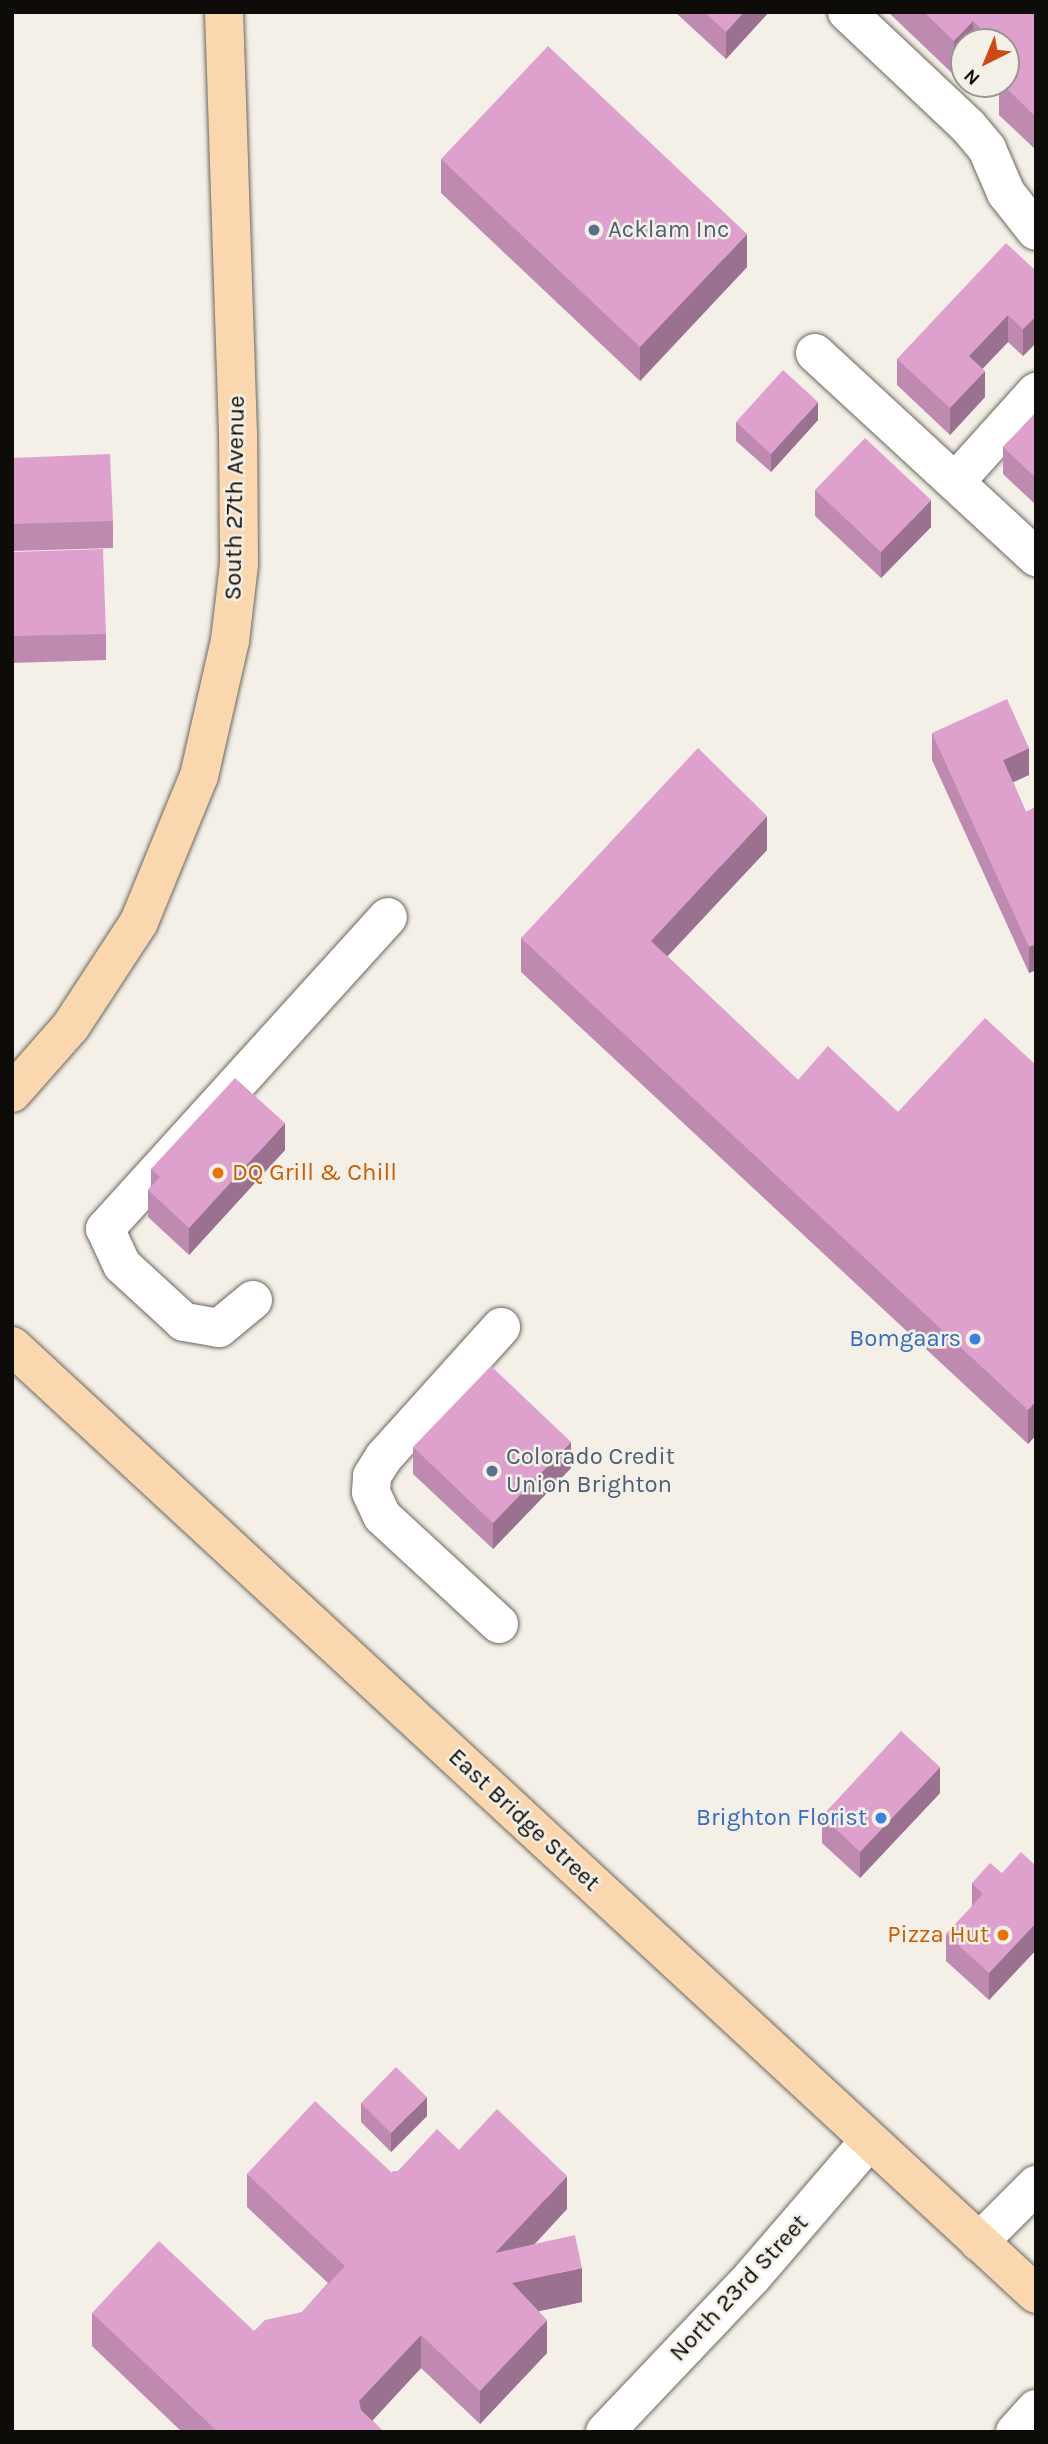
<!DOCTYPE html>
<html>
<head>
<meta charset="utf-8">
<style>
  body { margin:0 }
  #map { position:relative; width:1048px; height:2444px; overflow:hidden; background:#f4f0e7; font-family:Karla,sans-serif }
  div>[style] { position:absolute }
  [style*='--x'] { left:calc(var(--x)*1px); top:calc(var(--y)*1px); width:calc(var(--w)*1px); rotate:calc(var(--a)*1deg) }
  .roads { filter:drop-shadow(0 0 2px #6c6860) drop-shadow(0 0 2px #6c6860) }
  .minor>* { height:38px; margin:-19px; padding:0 19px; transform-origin:19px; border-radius:19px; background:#fff }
  .major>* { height:38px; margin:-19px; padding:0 19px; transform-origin:19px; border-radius:19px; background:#fad7af }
  .wall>* { inset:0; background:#bf8ab0 }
  .shaded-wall>* { inset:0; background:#9b7190 }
  .building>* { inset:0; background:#dea1cd }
  .dots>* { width:19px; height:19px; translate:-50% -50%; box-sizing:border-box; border:4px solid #f4f0e7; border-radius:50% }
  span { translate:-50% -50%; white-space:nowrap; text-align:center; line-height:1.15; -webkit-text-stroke:5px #f4f0e7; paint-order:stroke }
  .service-label { font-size:24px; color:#4e5e75 }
  .left { translate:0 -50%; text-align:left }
  .street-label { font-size:24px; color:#0d0c09 }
  .food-label { font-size:24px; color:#c56008 }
  .right { translate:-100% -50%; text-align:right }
  .shop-label { font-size:24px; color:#366cbe }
  .frame { position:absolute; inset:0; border:14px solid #0d0c09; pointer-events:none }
  .north { position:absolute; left:950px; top:28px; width:70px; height:70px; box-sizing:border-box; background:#f4f0e7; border:2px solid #98958e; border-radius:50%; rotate:223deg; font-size:19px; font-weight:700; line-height:28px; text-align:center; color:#0d0c09 }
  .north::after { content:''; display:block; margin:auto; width:24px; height:32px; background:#cf4818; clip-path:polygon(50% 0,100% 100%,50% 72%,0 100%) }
</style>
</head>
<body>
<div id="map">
  <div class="roads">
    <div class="minor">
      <div style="--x:847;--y:12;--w:166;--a:43.3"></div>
      <div style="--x:968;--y:126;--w:30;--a:50"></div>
      <div style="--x:987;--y:149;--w:48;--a:66.6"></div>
      <div style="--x:1006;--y:193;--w:48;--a:51.7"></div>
      <div style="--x:815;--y:353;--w:301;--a:42.7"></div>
      <div style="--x:956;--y:481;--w:120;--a:-48"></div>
      <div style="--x:253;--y:1300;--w:44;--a:140.5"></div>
      <div style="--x:219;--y:1328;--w:36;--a:-170"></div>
      <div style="--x:184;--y:1322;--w:84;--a:-137.4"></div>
      <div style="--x:122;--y:1265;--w:40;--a:-115"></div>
      <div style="--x:105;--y:1229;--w:421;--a:-47.8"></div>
      <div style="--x:499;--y:1624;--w:159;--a:-137.3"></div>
      <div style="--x:382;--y:1516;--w:26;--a:-115"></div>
      <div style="--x:371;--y:1492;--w:16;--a:-86"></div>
      <div style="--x:372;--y:1476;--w:22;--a:-58"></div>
      <div style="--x:384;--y:1457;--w:175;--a:-48"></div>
      <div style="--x:979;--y:2242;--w:81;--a:-45"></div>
      <div style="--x:605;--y:2432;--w:214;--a:-46.5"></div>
      <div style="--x:752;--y:2277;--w:179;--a:-49.3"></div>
      <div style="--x:1015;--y:2432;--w:31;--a:-48"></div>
    </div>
    <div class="major">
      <div style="--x:12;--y:1093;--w:89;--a:-48.6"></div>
      <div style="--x:71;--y:1026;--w:124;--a:-56.8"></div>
      <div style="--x:139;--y:922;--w:158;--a:-67.7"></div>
      <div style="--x:199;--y:776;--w:139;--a:-77.1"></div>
      <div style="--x:230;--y:641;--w:78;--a:-83.3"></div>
      <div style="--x:239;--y:564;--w:130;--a:-90.4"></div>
      <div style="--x:238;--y:434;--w:422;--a:-91.9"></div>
      <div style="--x:12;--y:1346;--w:1395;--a:42.79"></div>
    </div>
  </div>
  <div class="wall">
    <div style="clip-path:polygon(675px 12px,769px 12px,726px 59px)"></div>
    <div style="clip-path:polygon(888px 12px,1036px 12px,1036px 150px,999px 115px,999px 84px,1006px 84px,1006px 42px,964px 42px,964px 64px,954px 75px)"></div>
    <div style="clip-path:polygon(441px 159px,747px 267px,640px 381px,441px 193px)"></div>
    <div style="clip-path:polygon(1036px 271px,1036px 343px,1023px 356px,1008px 342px,982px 369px,985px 397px,950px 435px,897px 385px,897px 359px)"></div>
    <div style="clip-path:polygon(1036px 414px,1036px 505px,1003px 474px,1003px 447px)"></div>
    <div style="clip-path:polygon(818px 420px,771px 472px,736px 441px,736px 422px)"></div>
    <div style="clip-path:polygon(12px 458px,113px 521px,113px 548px,12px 551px)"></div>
    <div style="clip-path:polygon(815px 490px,931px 527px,881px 578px,815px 516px)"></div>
    <div style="clip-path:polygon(12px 552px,106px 634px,106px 660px,12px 663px)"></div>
    <div style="clip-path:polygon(932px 733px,1029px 775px,1013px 782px,1026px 812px,1036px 807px,1036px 970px,1029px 973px,932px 760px)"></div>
    <div style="clip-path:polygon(767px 850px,667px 956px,798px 1080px,898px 1112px,1036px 1065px,1036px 1435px,1028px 1444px,521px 972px,521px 938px)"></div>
    <div style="clip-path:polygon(285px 1150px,189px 1255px,148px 1217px,148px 1190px,151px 1186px,151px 1169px)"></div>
    <div style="clip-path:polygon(413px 1447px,571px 1468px,493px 1549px,413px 1474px)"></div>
    <div style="clip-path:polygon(940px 1793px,860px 1878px,822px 1843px,822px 1816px)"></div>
    <div style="clip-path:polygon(1036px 1866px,1036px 1950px,989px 2000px,946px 1961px,946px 1934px,972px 1907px,972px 1883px)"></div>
    <div style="clip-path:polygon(361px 2103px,427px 2116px,391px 2152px,361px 2122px)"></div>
    <div style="clip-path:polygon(459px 2150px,567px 2209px,535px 2244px,582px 2302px,539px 2311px,547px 2353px,480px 2424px,421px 2368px,372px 2420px,384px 2432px,182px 2432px,92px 2346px,92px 2313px,254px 2331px,302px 2312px,328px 2283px,247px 2207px,247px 2174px,391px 2172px,398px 2171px)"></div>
  </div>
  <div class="shaded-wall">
    <div style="clip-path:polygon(744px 12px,769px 12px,726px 59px,726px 32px)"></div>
    <div style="clip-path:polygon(973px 21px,973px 42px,964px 42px,964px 64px,954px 75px,954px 41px)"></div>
    <div style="clip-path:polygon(747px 234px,747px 267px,640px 381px,640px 347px)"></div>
    <div style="clip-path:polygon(1008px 315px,1008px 342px,969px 383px,969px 356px)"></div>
    <div style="clip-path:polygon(1036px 316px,1036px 343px,1023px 356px,1023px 329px)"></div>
    <div style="clip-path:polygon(985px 371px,985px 397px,950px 435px,950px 408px)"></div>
    <div style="clip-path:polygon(818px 402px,818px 420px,771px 472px,771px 454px)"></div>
    <div style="clip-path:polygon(931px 500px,931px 527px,881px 578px,881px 552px)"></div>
    <div style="clip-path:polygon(1029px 748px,1029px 775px,1003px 787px,1003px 760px)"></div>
    <div style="clip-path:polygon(767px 816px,767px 850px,651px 974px,651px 941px)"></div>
    <div style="clip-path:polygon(1036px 944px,1036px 970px,1029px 973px,1029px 947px)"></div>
    <div style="clip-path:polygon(285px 1123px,285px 1150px,189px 1255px,189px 1228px)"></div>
    <div style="clip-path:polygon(1036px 1401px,1036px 1435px,1028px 1444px,1028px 1410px)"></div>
    <div style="clip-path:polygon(571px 1442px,571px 1468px,493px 1549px,493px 1523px)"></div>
    <div style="clip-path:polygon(940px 1767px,940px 1793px,860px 1878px,860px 1852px)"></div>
    <div style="clip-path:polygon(1036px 1923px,1036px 1950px,989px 2000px,989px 1973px)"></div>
    <div style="clip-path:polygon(427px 2097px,427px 2116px,391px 2152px,391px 2133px)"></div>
    <div style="clip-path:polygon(567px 2176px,567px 2209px,495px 2286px,495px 2253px)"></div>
    <div style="clip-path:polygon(582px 2268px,582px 2302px,512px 2317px,512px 2283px)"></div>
    <div style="clip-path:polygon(547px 2320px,547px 2353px,480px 2424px,480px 2391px)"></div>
    <div style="clip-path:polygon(421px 2335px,421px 2368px,362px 2432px,359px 2401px)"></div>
  </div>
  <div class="building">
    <div style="clip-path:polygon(704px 12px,744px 12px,726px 32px)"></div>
    <div style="clip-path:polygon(924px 12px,1036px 12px,1036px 117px,1002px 84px,1006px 84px,1006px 73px,1016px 62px,1006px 52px,1006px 42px,995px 42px,973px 21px,954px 41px)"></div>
    <div style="clip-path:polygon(548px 46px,747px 234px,640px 347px,441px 159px)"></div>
    <div style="clip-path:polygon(1006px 243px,1036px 271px,1036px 316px,1023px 329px,1008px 315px,969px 356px,985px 371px,950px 408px,897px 359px)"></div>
    <div style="clip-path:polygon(783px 370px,818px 402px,771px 454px,736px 422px)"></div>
    <div style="clip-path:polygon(1035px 413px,1036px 414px,1036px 478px,1003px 447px)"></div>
    <div style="clip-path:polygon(865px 438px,931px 500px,881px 552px,815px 490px)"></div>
    <div style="clip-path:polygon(110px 454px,113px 521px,12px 524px,12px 458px)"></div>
    <div style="clip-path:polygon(103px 549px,106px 634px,12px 636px,12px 552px)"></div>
    <div style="clip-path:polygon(1007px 699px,1029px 748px,1003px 760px,1026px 812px,1036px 807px,1036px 944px,1029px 947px,932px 733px)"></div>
    <div style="clip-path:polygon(698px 748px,767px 816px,651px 941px,798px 1080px,828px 1046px,898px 1112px,985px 1018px,1036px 1065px,1036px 1401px,1028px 1410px,521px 938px)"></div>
    <div style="clip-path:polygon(235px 1078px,285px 1123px,189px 1228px,148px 1190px,160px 1177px,151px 1169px)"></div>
    <div style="clip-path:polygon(491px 1366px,571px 1442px,493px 1523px,413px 1447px)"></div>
    <div style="clip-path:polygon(901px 1731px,940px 1767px,860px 1852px,822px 1816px)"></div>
    <div style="clip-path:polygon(1021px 1852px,1036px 1866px,1036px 1923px,989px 1973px,946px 1934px,983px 1894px,972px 1883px,990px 1863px,1002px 1873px)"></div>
    <div style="clip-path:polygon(396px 2067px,427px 2097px,391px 2133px,361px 2103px)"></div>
    <div style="clip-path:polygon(315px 2101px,391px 2172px,398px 2171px,437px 2129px,459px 2150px,497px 2109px,567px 2176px,495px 2253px,575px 2235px,582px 2268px,512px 2283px,547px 2320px,480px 2391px,421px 2335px,359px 2401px,361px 2410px,384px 2432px,218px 2432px,92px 2313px,159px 2241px,254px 2331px,265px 2320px,302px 2312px,345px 2266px,247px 2174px)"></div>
  </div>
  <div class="dots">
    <div style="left:594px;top:230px;background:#5c6f8a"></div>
    <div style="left:218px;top:1173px;background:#e8710a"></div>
    <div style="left:975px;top:1339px;background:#3f7fe0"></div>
    <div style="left:492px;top:1471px;background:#5c6f8a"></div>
    <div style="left:881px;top:1818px;background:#3f7fe0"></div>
    <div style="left:1003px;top:1935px;background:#e8710a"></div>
  </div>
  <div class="service-label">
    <span class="left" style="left:608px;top:230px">Acklam Inc</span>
    <span class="left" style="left:506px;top:1471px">Colorado Credit<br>Union Brighton</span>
  </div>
  <div class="street-label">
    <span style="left:235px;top:498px;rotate:-89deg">South 27th Avenue</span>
    <span style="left:524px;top:1820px;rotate:43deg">East Bridge Street</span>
    <span style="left:739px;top:2288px;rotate:-47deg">North 23rd Street</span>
  </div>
  <div class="food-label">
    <span class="left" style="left:232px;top:1173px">DQ Grill &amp; Chill</span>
    <span class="right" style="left:989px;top:1935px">Pizza Hut</span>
  </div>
  <div class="shop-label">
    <span class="right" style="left:961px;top:1339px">Bomgaars</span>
    <span class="right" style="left:867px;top:1818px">Brighton Florist</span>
  </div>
  <div class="frame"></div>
  <div class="north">N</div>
</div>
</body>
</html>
